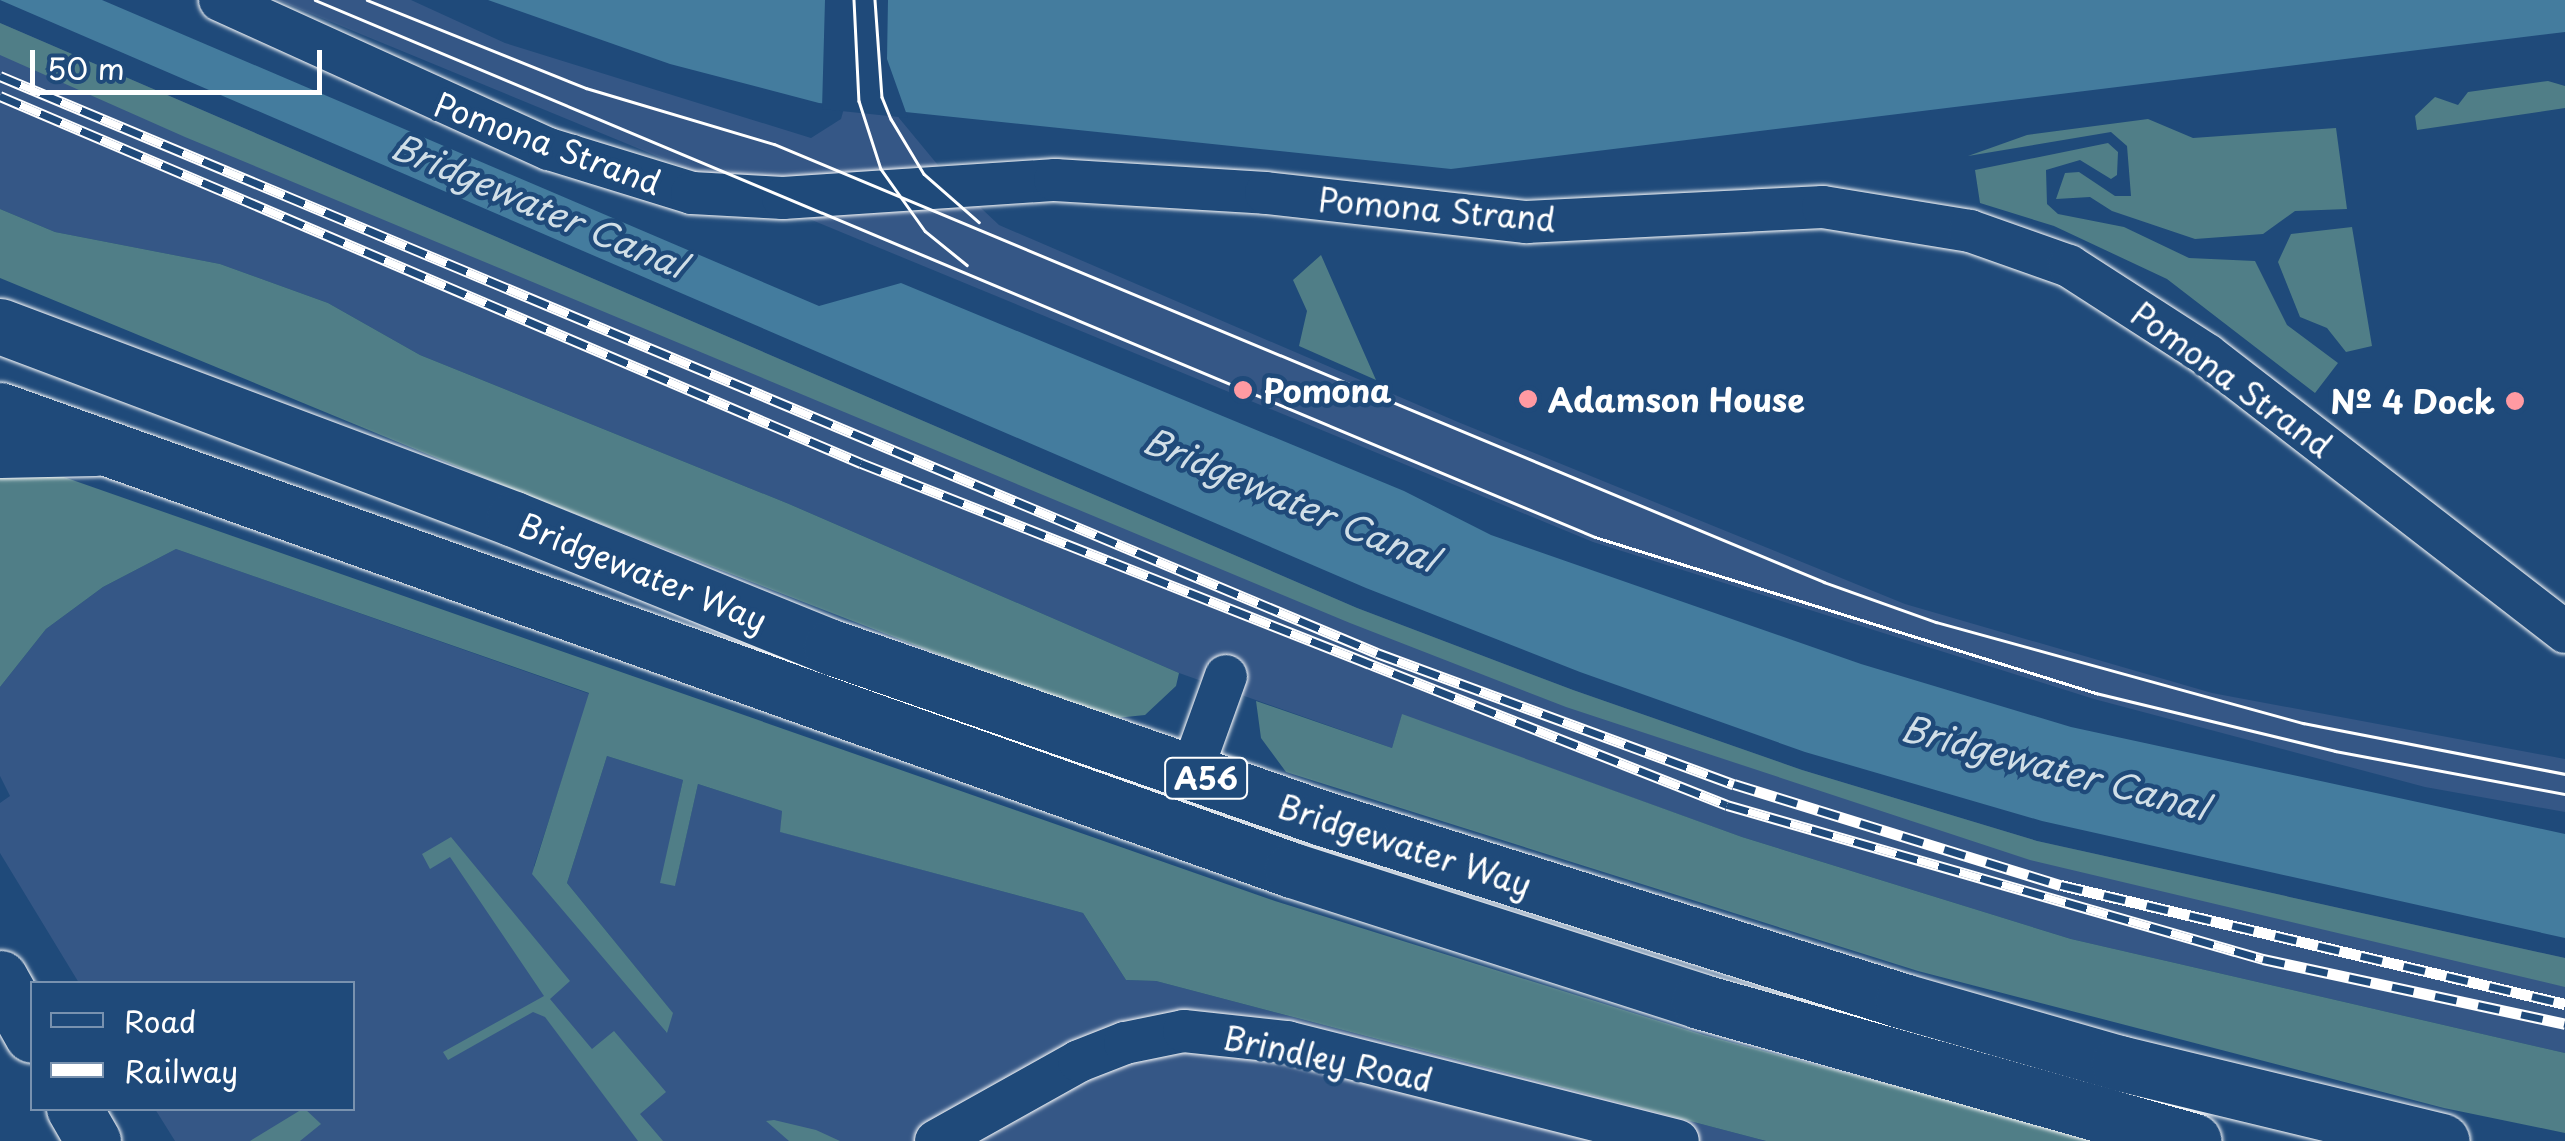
<!DOCTYPE html>
<html>
<head>
<meta charset="utf-8">
<style>
  body { margin:0 }
  #map { position:relative; width:2565px; height:1141px; overflow:hidden; background:#1f4a7a; font-family:"Playpen Sans",sans-serif }
  div>[style] { position:absolute }
  [style*='--x'] { left:calc(var(--x)*1px); top:calc(var(--y)*1px); width:calc(var(--w)*1px); rotate:calc(var(--a)*1deg) }
  .built>* { inset:0; background:#355786 }
  .green>* { inset:0; background:#507e87 }
  .water>* { inset:0; background:#447c9e }
  .pier>* { inset:0; background:#1f4a7a }
  .roads { filter:drop-shadow(0 0 2px #fff) drop-shadow(0 0 2px #fff) }
  .street>* { height:42px; margin:-21px; padding:0 21px; transform-origin:21px; border-radius:21px; background:#1f4a7a }
  .primary>* { height:55px; margin:-27.5px; padding:0 27.5px; transform-origin:27.5px; border-radius:27.5px; background:#1f4a7a }
  .highway>* { height:55px; margin:-27.5px; padding:0 27.5px; transform-origin:27.5px; border-radius:27.5px; background:#1f4a7a }
  .tram>* { height:2.5px; margin:-1.25px; padding:0 1.25px; transform-origin:1.25px; border-radius:1.25px; background:#fff }
  .rail>* { height:11px; margin-top:-5.5px; transform-origin:0; background:repeating-linear-gradient(90deg,#1f4a7a 0 22px,#fff 0 44px); box-sizing:border-box; border-block:2px solid #fff }
  .dots>* { width:28px; height:28px; translate:-50% -50%; box-sizing:border-box; border:5px solid #1f4a7a; border-radius:50% }
  span { translate:-50% -50%; white-space:nowrap; text-align:center; line-height:1.15; -webkit-text-stroke:9px #1f4a7a; paint-order:stroke }
  .shield-label span { padding:2px 8px; background:#1f4a7a; border:2px solid; border-radius:8px; -webkit-text-stroke-width:0 }
  .shield-label { font-size:30px; color:#fff; font-weight:700 }
  .street-label { font-size:32px; color:#fff }
  .poi-label { font-size:32px; color:#fff; font-weight:700 }
  .left { translate:0 -50%; text-align:left }
  .right { translate:-100% -50%; text-align:right }
  .water-label { font-size:35px; color:#d0dee7; font-style:italic }
  .legend { position:absolute; left:30px; top:981px; width:325px; height:130px; box-sizing:border-box; background:#1f4a7a; border:2px solid #7992af; margin:0; padding:12px 18px; list-style:none; font-size:30px; color:#fff }
  .legend li { display:flex; align-items:center; gap:20px; height:50px }
  .legend b { width:50px; border:2px solid #7992af }
  .scale { position:absolute; left:30px; top:50px; width:292px; height:45px; box-sizing:border-box; border:5px solid #fff; border-top:0; padding-left:12px; font-size:30px; line-height:35px; white-space:nowrap; color:#fff; -webkit-text-stroke:8px #1f4a7a; paint-order:stroke }
</style>
</head>
<body>
<div id="map">
  <div class="built">
    <div style="clip-path:polygon(278px 0,411px 0,505px 43px,811px 138px,841px 119px,851px 83px,891px 97px,899px 118px,947px 176px,999px 225px,1458px 422px,1905px 604px,2212px 693px,2565px 759px,2565px 812px,2425px 787px,2094px 699px,1593px 542px)"></div>
    <div style="clip-path:polygon(0 23px,1357px 608px,1573px 690px,1802px 770px,2037px 841px,2565px 958px,2565px 1053px,2071px 939px,1742px 837px,1402px 715px,1392px 748px,1179px 673px,789px 504px,420px 355px,328px 303px,220px 264px,55px 232px,0 209px)"></div>
    <div style="clip-path:polygon(176px 549px,590px 694px,534px 866px,666px 1032px,672px 1012px,567px 883px,607px 756px,683px 780px,661px 883px,675px 885px,698px 784px,782px 811px,781px 832px,1083px 913px,1126px 980px,1156px 981px,1766px 1141px,175px 1141px,155px 1109px,352px 1108px,352px 984px,79px 983px,0 853px,0 803px,10px 796px,0 776px,0 687px,46px 629px,103px 587px)"></div>
  </div>
  <div class="green">
    <div style="clip-path:polygon(0 23px,1357px 608px,1573px 690px,1802px 770px,2037px 841px,2565px 958px,2565px 987px,2030px 860px,1566px 707px,1350px 623px,185px 137px,0 55px)"></div>
    <div style="clip-path:polygon(2548px 81px,2565px 86px,2565px 108px,2417px 130px,2415px 116px,2435px 97px,2458px 105px,2468px 92px)"></div>
    <div style="clip-path:polygon(2148px 119px,2193px 138px,2336px 128px,2347px 209px,2295px 211px,2263px 234px,2195px 239px,2112px 211px,2090px 197px,2056px 199px,2065px 173px,2079px 172px,2115px 196px,2131px 196px,2127px 146px,2111px 132px,1968px 156px,2027px 135px)"></div>
    <div style="clip-path:polygon(2108px 143px,2118px 152px,2117px 175px,2111px 179px,2080px 160px,2046px 170px,2047px 204px,2058px 214px,2124px 227px,2189px 258px,2255px 261px,2287px 325px,2338px 363px,2315px 393px,2167px 279px,2054px 226px,1980px 203px,1975px 170px)"></div>
    <div style="clip-path:polygon(0 209px,55px 232px,220px 264px,328px 303px,420px 355px,789px 504px,1179px 673px,1176px 686px,1145px 715px,1106px 719px,524px 494px,0 278px)"></div>
    <div style="clip-path:polygon(2352px 227px,2372px 346px,2346px 352px,2327px 328px,2300px 317px,2278px 262px,2291px 234px)"></div>
    <div style="clip-path:polygon(1321px 255px,1376px 380px,1299px 346px,1307px 311px,1293px 280px)"></div>
    <div style="clip-path:polygon(41px 469px,1275px 901px,1704px 1035px,2101px 1141px,1766px 1141px,1156px 981px,1126px 980px,1083px 913px,780px 832px,782px 811px,698px 784px,675px 886px,660px 883px,683px 780px,607px 756px,567px 883px,673px 1013px,667px 1033px,532px 874px,589px 693px,176px 549px,103px 587px,46px 629px,0 687px,0 476px)"></div>
    <div style="clip-path:polygon(1256px 701px,1392px 748px,1402px 714px,1742px 837px,2071px 939px,2565px 1053px,2565px 1133px,2444px 1108px,1918px 971px,1286px 772px,1261px 738px)"></div>
    <div style="clip-path:polygon(451px 837px,570px 981px,550px 999px,592px 1049px,614px 1031px,666px 1092px,640px 1114px,663px 1141px,638px 1141px,545px 1017px,533px 1012px,448px 1060px,443px 1052px,544px 996px,450px 857px,430px 869px,422px 854px)"></div>
    <div style="clip-path:polygon(304px 1108px,321px 1124px,300px 1141px,250px 1141px)"></div>
    <div style="clip-path:polygon(774px 1120px,816px 1130px,840px 1141px,789px 1141px,766px 1121px)"></div>
  </div>
  <div class="water">
    <div style="clip-path:polygon(0 0,102px 0,819px 306px,901px 283px,1404px 491px,1491px 535px,1861px 664px,2071px 727px,2565px 834px,2565px 938px,2042px 821px,1805px 752px,1580px 672px,1366px 588px)"></div>
    <div style="clip-path:polygon(488px 0,2565px 0,2565px 32px,1451px 169px,819px 103px,670px 64px)"></div>
  </div>
  <div class="pier">
    <div style="clip-path:polygon(825px 0,888px 0,887px 59px,908px 118px,822px 109px)"></div>
  </div>
  <div class="roads">
    <div class="street">
      <div style="--x:220;--y:0;--w:361;--a:24.4"></div>
      <div style="--x:549;--y:149;--w:150;--a:17.1"></div>
      <div style="--x:692;--y:193;--w:91;--a:3.1"></div>
      <div style="--x:783;--y:198;--w:273;--a:-3.8"></div>
      <div style="--x:1055;--y:180;--w:211;--a:3.5"></div>
      <div style="--x:1266;--y:193;--w:262;--a:6.4"></div>
      <div style="--x:1526;--y:222;--w:297;--a:-2.9"></div>
      <div style="--x:1823;--y:207;--w:149;--a:9.3"></div>
      <div style="--x:1970;--y:231;--w:105;--a:19.5"></div>
      <div style="--x:2069;--y:266;--w:164;--a:32.8"></div>
      <div style="--x:2207;--y:355;--w:453;--a:37.7"></div>
      <div style="--x:1191;--y:773;--w:103;--a:-70.2"></div>
      <div style="--x:936;--y:1141;--w:164;--a:-29.2"></div>
      <div style="--x:1079;--y:1061;--w:49;--a:-21.4"></div>
      <div style="--x:1125;--y:1043;--w:60;--a:-11.5"></div>
      <div style="--x:1184;--y:1031;--w:104;--a:6.1"></div>
      <div style="--x:1287;--y:1042;--w:403;--a:14.2"></div>
    </div>
    <div class="primary">
      <div style="--x:0;--y:450;--w:95;--a:-1.2"></div>
      <div style="--x:0;--y:978;--w:65;--a:60.7"></div>
      <div style="--x:74;--y:1108;--w:38;--a:60"></div>
    </div>
    <div class="highway">
      <div style="--x:0;--y:326;--w:549;--a:20.58"></div>
      <div style="--x:514;--y:519;--w:342;--a:22"></div>
      <div style="--x:831;--y:647;--w:520;--a:19.2"></div>
      <div style="--x:1322;--y:818;--w:609;--a:17.48"></div>
      <div style="--x:1903;--y:1001;--w:225;--a:16"></div>
      <div style="--x:2119;--y:1063;--w:332;--a:13.6"></div>
      <div style="--x:0;--y:410;--w:1371;--a:19.6"></div>
      <div style="--x:1292;--y:870;--w:428;--a:17.8"></div>
      <div style="--x:1699;--y:1001;--w:514;--a:15.79"></div>
    </div>
  </div>
  <div class="tram">
    <div style="--x:315;--y:0;--w:1388;--a:22.76"></div>
    <div style="--x:1595;--y:537;--w:525;--a:17.3"></div>
    <div style="--x:2096;--y:693;--w:246;--a:13.6"></div>
    <div style="--x:2335;--y:751;--w:234;--a:10.6"></div>
    <div style="--x:367;--y:0;--w:236;--a:21.9"></div>
    <div style="--x:586;--y:88;--w:196;--a:16.6"></div>
    <div style="--x:774;--y:144;--w:1138;--a:22.64"></div>
    <div style="--x:1824;--y:582;--w:119;--a:19.7"></div>
    <div style="--x:1936;--y:622;--w:381;--a:15.4"></div>
    <div style="--x:2303;--y:723;--w:267;--a:11"></div>
    <div style="--x:854;--y:0;--w:101;--a:87.2"></div>
    <div style="--x:859;--y:101;--w:71;--a:72.1"></div>
    <div style="--x:881;--y:169;--w:76;--a:54.6"></div>
    <div style="--x:925;--y:231;--w:54;--a:39"></div>
    <div style="--x:875;--y:0;--w:97;--a:85.9"></div>
    <div style="--x:882;--y:97;--w:24;--a:68"></div>
    <div style="--x:891;--y:119;--w:64;--a:59"></div>
    <div style="--x:924;--y:174;--w:73;--a:41.1"></div>
  </div>
  <div class="rail">
    <div style="--x:0;--y:76;--w:1493;--a:22.73"></div>
    <div style="--x:1377;--y:653;--w:380;--a:20.2"></div>
    <div style="--x:1734;--y:784;--w:342;--a:17.2"></div>
    <div style="--x:2061;--y:885;--w:518;--a:13.28"></div>
    <div style="--x:0;--y:96;--w:936;--a:23.09"></div>
    <div style="--x:861;--y:463;--w:931;--a:21.55"></div>
    <div style="--x:1727;--y:805;--w:558;--a:16.03"></div>
    <div style="--x:2263;--y:959;--w:309;--a:12.1"></div>
  </div>
  <div class="dots">
    <div style="left:1243px;top:390px;background:#ff9aa2"></div>
    <div style="left:1528px;top:399px;background:#ff9aa2"></div>
    <div style="left:2515px;top:401px;background:#ff9aa2"></div>
  </div>
  <div class="shield-label">
    <span style="left:1206px;top:778px">A56</span>
  </div>
  <div class="street-label">
    <span style="left:548px;top:143px;rotate:20deg">Pomona Strand</span>
    <span style="left:1437px;top:209px;rotate:5deg">Pomona Strand</span>
    <span style="left:2232px;top:379px;rotate:36deg">Pomona Strand</span>
    <span style="left:643px;top:572px;rotate:22deg">Bridgewater Way</span>
    <span style="left:1405px;top:845px;rotate:18deg">Bridgewater Way</span>
    <span style="left:1328px;top:1058px;rotate:12deg">Brindley Road</span>
  </div>
  <div class="poi-label">
    <span class="left" style="left:1263px;top:390px">Pomona</span>
    <span class="left" style="left:1548px;top:399px">Adamson House</span>
    <span class="right" style="left:2495px;top:401px">№ 4 Dock</span>
  </div>
  <div class="water-label">
    <span style="left:539px;top:205px;rotate:23deg">Bridgewater Canal</span>
    <span style="left:1291px;top:499px;rotate:23deg">Bridgewater Canal</span>
    <span style="left:2055px;top:767px;rotate:15deg">Bridgewater Canal</span>
  </div>
  <ul class="legend">
  <li><b style="height:12px;background:#1f4a7a"></b>Road</li>
  <li><b style="height:12px;background:#fff"></b>Railway</li>
  </ul>
  <div class="scale">50 m</div>
</div>
</body>
</html>
